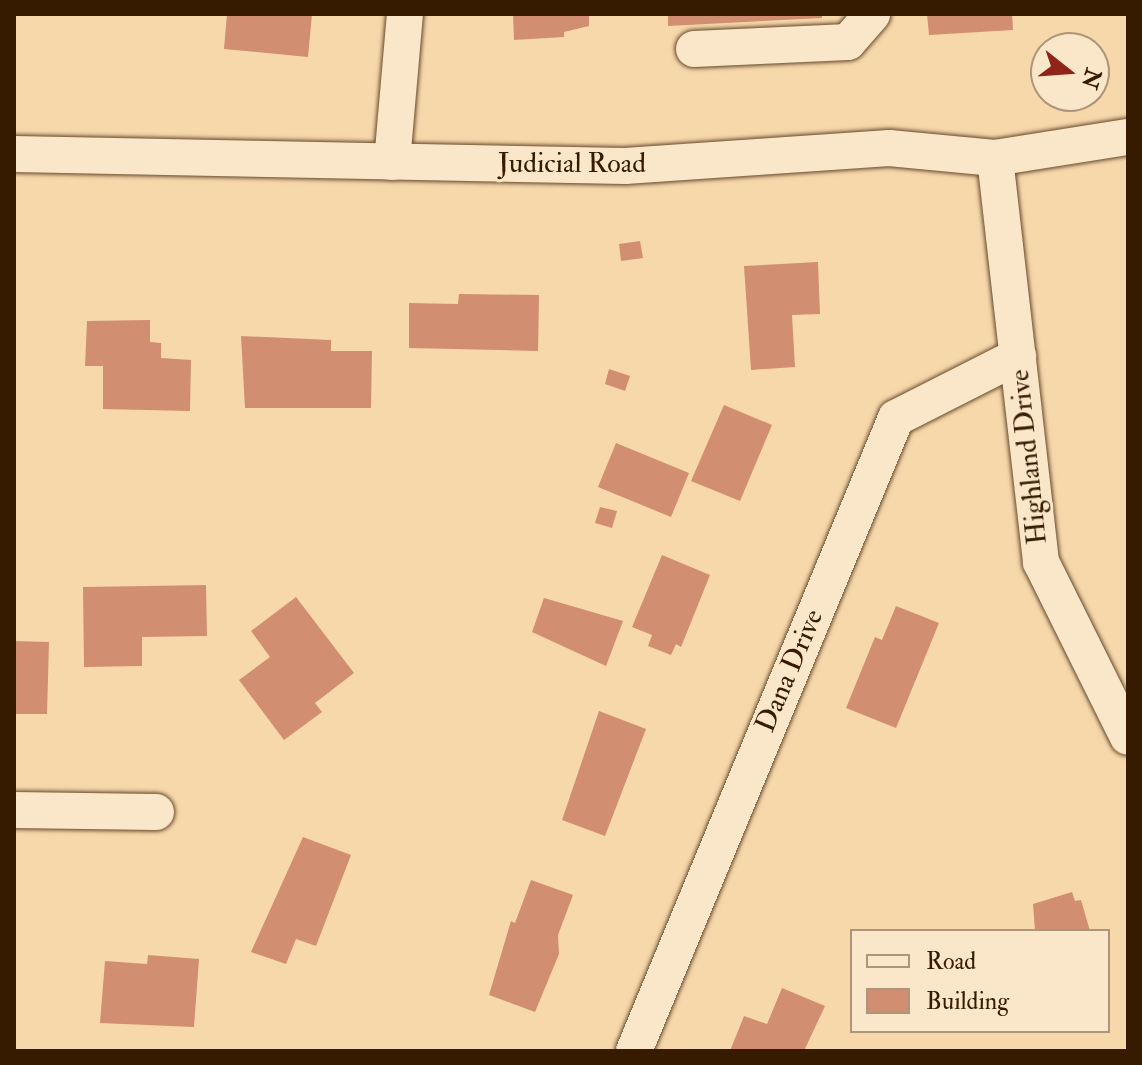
<!DOCTYPE html>
<html>
<head>
<meta charset="utf-8">
<style>
  body { margin:0 }
  #map { position:relative; width:1142px; height:1065px; overflow:hidden; background:#f7d8ab; font-family:"IM FELL Double Pica",serif }
  div>[style] { position:absolute }
  [style*='--x'] { left:calc(var(--x)*1px); top:calc(var(--y)*1px); width:calc(var(--w)*1px); rotate:calc(var(--a)*1deg) }
  .building>* { inset:0; background:#d28e71 }
  .roads { filter:drop-shadow(0 0 2px #664a2b) drop-shadow(0 0 2px #664a2b) }
  .minor>* { height:36px; margin:-18px; padding:0 18px; transform-origin:18px; border-radius:18px; background:#fae6c8 }
  span { translate:-50% -50%; white-space:nowrap; text-align:center; line-height:1.15; -webkit-text-stroke:6px #fae6c8; paint-order:stroke }
  .street-label { font-size:28px; color:#361b00 }
  .frame { position:absolute; inset:0; border:16px solid #361b00; pointer-events:none }
  .legend { position:absolute; left:850px; top:929px; width:260px; height:104px; box-sizing:border-box; background:#fae6c8; border:2px solid #ac9578; margin:0; padding:10px 14px; list-style:none; font-size:24px; color:#361b00 }
  .legend li { display:flex; align-items:center; gap:16px; height:40px }
  .legend b { width:40px; border:2px solid #ac9578 }
  .north { position:absolute; left:1030px; top:32px; width:80px; height:80px; box-sizing:border-box; background:#fae6c8; border:2px solid #ac9578; border-radius:50%; rotate:107deg; font-size:22px; font-weight:700; line-height:32px; text-align:center; color:#361b00 }
  .north::after { content:''; display:block; margin:auto; width:28px; height:36px; background:#8f2418; clip-path:polygon(50% 0,100% 100%,50% 72%,0 100%) }
</style>
</head>
<body>
<div id="map">
  <div class="building">
    <div style="clip-path:polygon(227px 14px,312px 14px,308px 57px,224px 49px)"></div>
    <div style="clip-path:polygon(513px 14px,589px 14px,589px 26px,564px 32px,564px 37px,514px 40px)"></div>
    <div style="clip-path:polygon(668px 14px,822px 14px,822px 18px,668px 26px)"></div>
    <div style="clip-path:polygon(927px 14px,1012px 14px,1013px 30px,929px 35px)"></div>
    <div style="clip-path:polygon(640px 241px,643px 258px,621px 261px,619px 244px)"></div>
    <div style="clip-path:polygon(818px 262px,820px 314px,792px 315px,795px 367px,751px 370px,744px 266px)"></div>
    <div style="clip-path:polygon(459px 294px,539px 295px,538px 351px,409px 348px,409px 303px,458px 304px)"></div>
    <div style="clip-path:polygon(150px 320px,150px 342px,161px 343px,161px 358px,191px 360px,190px 411px,103px 409px,103px 366px,85px 366px,87px 321px)"></div>
    <div style="clip-path:polygon(241px 336px,331px 340px,331px 351px,372px 351px,371px 408px,245px 408px)"></div>
    <div style="clip-path:polygon(609px 369px,630px 376px,625px 391px,605px 384px)"></div>
    <div style="clip-path:polygon(724px 405px,772px 425px,740px 501px,691px 481px)"></div>
    <div style="clip-path:polygon(616px 443px,689px 473px,671px 517px,598px 487px)"></div>
    <div style="clip-path:polygon(600px 507px,617px 511px,612px 528px,595px 523px)"></div>
    <div style="clip-path:polygon(662px 555px,710px 575px,681px 647px,676px 644px,671px 655px,648px 646px,652px 635px,632px 627px)"></div>
    <div style="clip-path:polygon(206px 585px,207px 636px,142px 637px,142px 666px,84px 667px,83px 587px)"></div>
    <div style="clip-path:polygon(296px 597px,354px 673px,315px 703px,322px 712px,284px 740px,239px 680px,270px 657px,251px 631px)"></div>
    <div style="clip-path:polygon(544px 598px,623px 621px,606px 666px,532px 632px)"></div>
    <div style="clip-path:polygon(896px 606px,939px 623px,896px 728px,846px 708px,875px 637px,882px 640px)"></div>
    <div style="clip-path:polygon(14px 641px,49px 642px,47px 714px,14px 714px)"></div>
    <div style="clip-path:polygon(599px 711px,646px 729px,605px 836px,562px 820px)"></div>
    <div style="clip-path:polygon(303px 837px,351px 855px,316px 946px,296px 939px,286px 964px,251px 952px)"></div>
    <div style="clip-path:polygon(531px 880px,573px 895px,558px 935px,559px 954px,535px 1012px,489px 995px,511px 921px,515px 923px)"></div>
    <div style="clip-path:polygon(1072px 892px,1075px 901px,1081px 900px,1090px 931px,1035px 931px,1033px 904px)"></div>
    <div style="clip-path:polygon(148px 955px,199px 959px,194px 1027px,100px 1023px,105px 961px,147px 964px)"></div>
    <div style="clip-path:polygon(782px 988px,825px 1006px,804px 1051px,730px 1051px,744px 1016px,767px 1024px)"></div>
  </div>
  <div class="roads">
    <div class="minor">
      <div style="--x:694;--y:49;--w:154;--a:-2.6"></div>
      <div style="--x:848;--y:42;--w:37;--a:-49"></div>
      <div style="--x:14;--y:154;--w:611;--a:1.13"></div>
      <div style="--x:625;--y:166;--w:265;--a:-3.9"></div>
      <div style="--x:889;--y:148;--w:106;--a:5.4"></div>
      <div style="--x:995;--y:158;--w:135;--a:-9"></div>
      <div style="--x:995;--y:158;--w:407;--a:83.5"></div>
      <div style="--x:1041;--y:562;--w:195;--a:63.6"></div>
      <div style="--x:392;--y:162;--w:149;--a:-85"></div>
      <div style="--x:14;--y:810;--w:142;--a:0.8"></div>
      <div style="--x:634;--y:1051;--w:685;--a:-67.52"></div>
      <div style="--x:896;--y:418;--w:137;--a:-26.9"></div>
    </div>
  </div>
  <div class="street-label">
    <span style="left:572px;top:164px">Judicial Road</span>
    <span style="left:1029px;top:457px;rotate:-96deg">Highland Drive</span>
    <span style="left:790px;top:671px;rotate:-67deg">Dana Drive</span>
  </div>
  <div class="frame"></div>
  <ul class="legend">
  <li><b style="height:10px;background:#fae6c8"></b>Road</li>
  <li><b style="height:22px;background:#d28e71"></b>Building</li>
  </ul>
  <div class="north">N</div>
</div>
</body>
</html>
